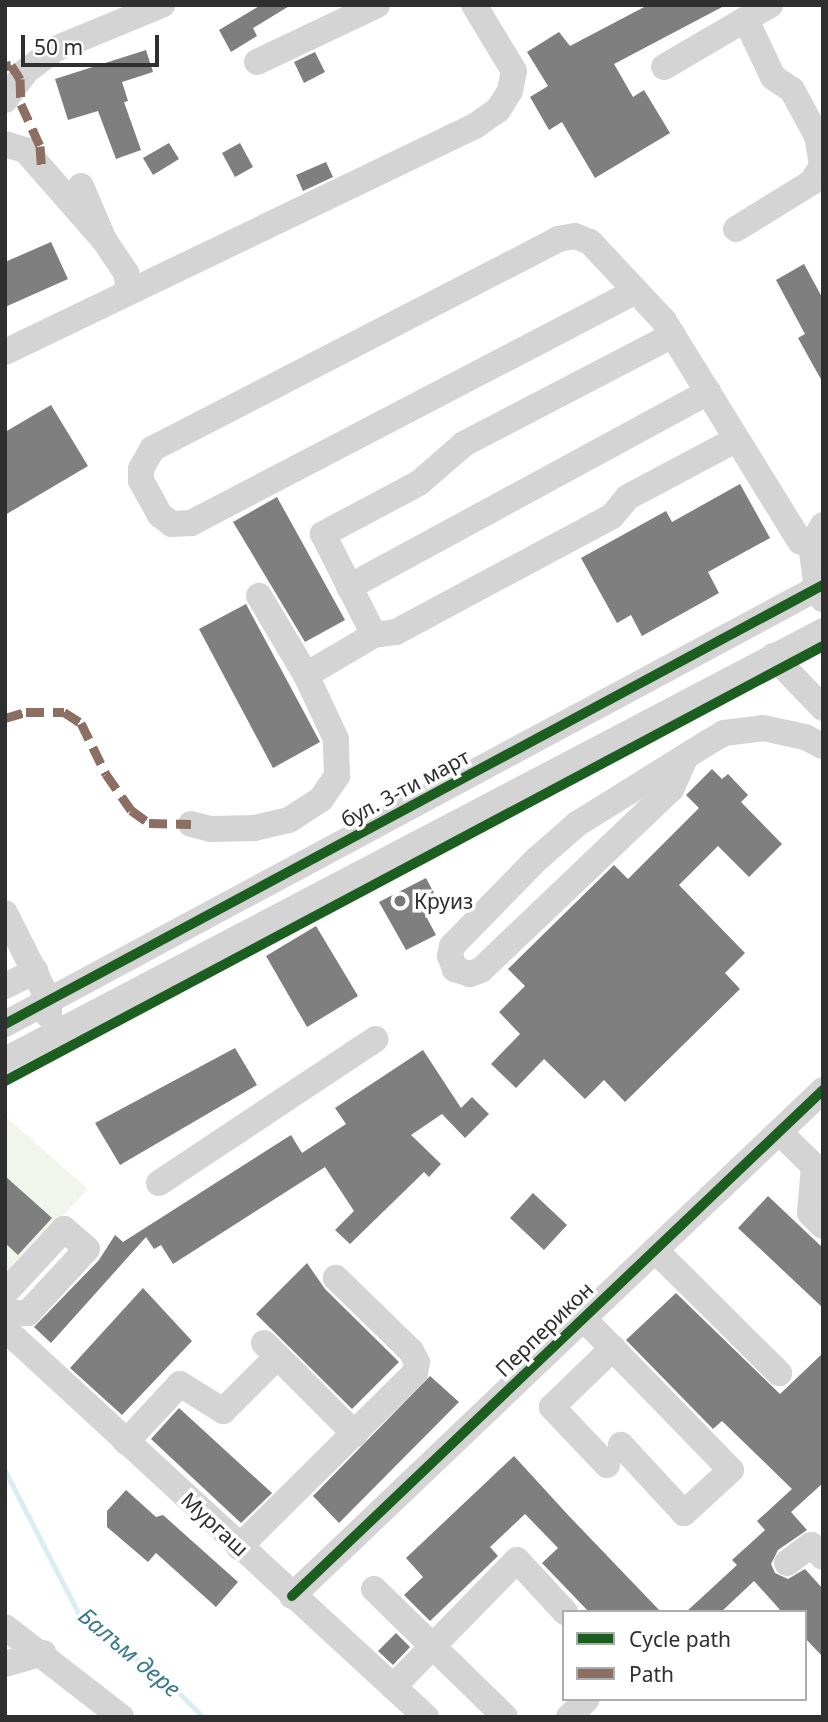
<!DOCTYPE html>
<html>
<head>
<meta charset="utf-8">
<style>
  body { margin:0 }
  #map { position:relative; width:828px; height:1722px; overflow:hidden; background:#fff; font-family:"Noto Sans",sans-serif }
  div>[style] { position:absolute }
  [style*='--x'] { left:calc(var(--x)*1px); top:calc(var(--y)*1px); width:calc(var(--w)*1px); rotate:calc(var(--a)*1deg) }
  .green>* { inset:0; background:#f2f5ec }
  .stream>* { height:5px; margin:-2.5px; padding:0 2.5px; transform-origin:2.5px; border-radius:2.5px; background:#d9edf2 }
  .building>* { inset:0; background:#7f7f7f }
  .minor>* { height:26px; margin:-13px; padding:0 13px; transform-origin:13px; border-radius:13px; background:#d4d4d4 }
  .quiet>* { height:9px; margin-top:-4.5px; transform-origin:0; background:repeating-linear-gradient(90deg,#8d6e63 0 18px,transparent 0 27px) }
  .cycleway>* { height:10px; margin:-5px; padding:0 5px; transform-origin:5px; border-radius:5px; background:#1b5e20 }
  .dots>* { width:19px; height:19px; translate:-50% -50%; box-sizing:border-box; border:4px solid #fff; border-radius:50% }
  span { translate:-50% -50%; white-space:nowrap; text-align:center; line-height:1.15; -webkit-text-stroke:7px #fff; paint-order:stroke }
  .street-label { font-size:21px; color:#2f2f2f }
  .poi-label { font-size:21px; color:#2f2f2f }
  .left { translate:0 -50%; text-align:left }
  .water-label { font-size:23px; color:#3a7a8c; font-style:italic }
  .frame { position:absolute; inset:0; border:7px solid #2f2f2f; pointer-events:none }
  .legend { position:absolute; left:562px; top:1610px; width:245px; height:91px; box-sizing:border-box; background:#fff; border:2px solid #acacac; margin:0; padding:9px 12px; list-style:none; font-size:21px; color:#2f2f2f }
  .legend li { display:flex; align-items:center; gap:14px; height:35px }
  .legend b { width:35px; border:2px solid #acacac }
  .scale { position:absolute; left:21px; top:35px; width:138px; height:32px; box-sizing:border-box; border:4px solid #2f2f2f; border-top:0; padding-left:9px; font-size:21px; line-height:24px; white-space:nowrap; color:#2f2f2f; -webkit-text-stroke:5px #fff; paint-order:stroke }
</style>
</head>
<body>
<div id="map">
  <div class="green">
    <div style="clip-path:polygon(5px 1116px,88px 1189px,5px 1277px)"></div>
  </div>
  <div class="stream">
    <div style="--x:5;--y:1471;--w:163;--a:62.7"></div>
    <div style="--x:80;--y:1616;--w:114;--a:37.2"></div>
    <div style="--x:171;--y:1685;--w:45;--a:45"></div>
  </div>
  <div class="building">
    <div style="clip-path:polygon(261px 5px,291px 5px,253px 28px,257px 36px,231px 52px,219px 30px)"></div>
    <div style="clip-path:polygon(648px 5px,726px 5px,614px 64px,633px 97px,644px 90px,670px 133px,595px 178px,562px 122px,549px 130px,530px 97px,548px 86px,527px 52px,559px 32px,570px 46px)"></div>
    <div style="clip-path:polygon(146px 50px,153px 72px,122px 82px,128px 101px,124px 102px,141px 150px,116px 159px,98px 111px,68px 120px,55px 79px)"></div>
    <div style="clip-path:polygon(315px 52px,325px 72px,304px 83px,294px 62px)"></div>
    <div style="clip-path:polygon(169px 143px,179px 159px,153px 175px,143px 158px)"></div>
    <div style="clip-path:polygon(240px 143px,253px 167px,235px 177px,222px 153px)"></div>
    <div style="clip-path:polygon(326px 162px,333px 177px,303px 191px,296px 175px)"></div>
    <div style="clip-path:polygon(51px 242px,68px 279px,5px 307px,5px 262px)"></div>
    <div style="clip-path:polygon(804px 264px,823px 299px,823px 383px,798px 338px,805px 334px,776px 280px)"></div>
    <div style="clip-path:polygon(51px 405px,88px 466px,5px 515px,5px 432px)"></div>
    <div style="clip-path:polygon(740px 484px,770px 538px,708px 572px,719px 593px,642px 636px,631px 615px,617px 623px,581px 558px,666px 511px,672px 522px)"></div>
    <div style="clip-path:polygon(277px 497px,345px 620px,305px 642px,233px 522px)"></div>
    <div style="clip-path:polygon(246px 604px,320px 742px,273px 768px,199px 629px)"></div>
    <div style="clip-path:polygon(712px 769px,722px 779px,728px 774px,748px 795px,741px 802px,782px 844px,749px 877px,718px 846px,679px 885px,745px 953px,725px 973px,740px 989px,625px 1102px,604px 1080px,585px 1099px,544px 1059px,516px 1088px,491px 1064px,520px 1034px,499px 1012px,525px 986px,508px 969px,614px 865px,628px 879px,699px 808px,686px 795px)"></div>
    <div style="clip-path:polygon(426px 878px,436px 897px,420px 905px,436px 935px,406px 950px,379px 902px)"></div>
    <div style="clip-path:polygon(316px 926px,358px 996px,307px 1027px,266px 956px)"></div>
    <div style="clip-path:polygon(235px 1048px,257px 1085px,120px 1165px,95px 1123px)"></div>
    <div style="clip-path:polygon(423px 1050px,461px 1108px,472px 1097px,489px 1114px,465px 1138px,442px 1114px,411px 1135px,441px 1164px,429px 1177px,424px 1172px,350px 1244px,335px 1230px,354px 1211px,325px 1167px,173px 1264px,161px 1245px,154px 1249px,146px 1237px,51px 1343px,34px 1327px,99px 1260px,115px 1235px,123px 1242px,291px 1135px,302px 1153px,346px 1124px,335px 1108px)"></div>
    <div style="clip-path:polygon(5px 1176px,52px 1218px,18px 1255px,5px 1243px)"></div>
    <div style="clip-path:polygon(533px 1193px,567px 1225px,544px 1250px,510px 1218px)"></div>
    <div style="clip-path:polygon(768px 1196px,823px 1248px,823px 1308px,738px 1228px)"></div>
    <div style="clip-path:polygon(307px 1263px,325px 1289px,399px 1362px,352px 1409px,256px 1314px)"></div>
    <div style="clip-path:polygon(143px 1288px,192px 1341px,122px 1415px,70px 1368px)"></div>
    <div style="clip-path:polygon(676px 1293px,780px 1394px,823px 1353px,823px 1483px,791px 1512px,807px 1530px,778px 1550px,771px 1564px,775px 1573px,788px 1579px,805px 1569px,823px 1589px,823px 1657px,805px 1638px,805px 1612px,782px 1612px,754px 1581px,721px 1612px,686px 1612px,737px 1565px,732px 1560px,765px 1530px,757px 1521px,792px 1489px,722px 1421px,713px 1429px,626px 1340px)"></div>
    <div style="clip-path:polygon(430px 1376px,459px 1402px,339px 1523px,313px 1496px)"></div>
    <div style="clip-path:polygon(179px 1408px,272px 1493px,241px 1523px,151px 1439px)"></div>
    <div style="clip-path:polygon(514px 1456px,568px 1515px,661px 1612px,589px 1612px,542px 1563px,558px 1548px,525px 1514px,490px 1547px,498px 1556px,430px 1621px,404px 1595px,423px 1577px,406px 1558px)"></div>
    <div style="clip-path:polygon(126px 1490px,156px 1517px,163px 1515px,238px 1582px,216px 1607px,156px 1553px,148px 1562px,107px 1527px,107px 1511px)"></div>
    <div style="clip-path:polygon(396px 1633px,410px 1647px,393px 1665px,378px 1651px)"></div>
  </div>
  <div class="minor">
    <div style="--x:257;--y:62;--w:133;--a:-25.4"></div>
    <div style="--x:664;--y:67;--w:123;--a:-30.3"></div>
    <div style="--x:5;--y:100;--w:36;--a:-54"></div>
    <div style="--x:26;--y:71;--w:36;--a:-37"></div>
    <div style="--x:55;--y:49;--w:116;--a:-22.4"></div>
    <div style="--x:5;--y:144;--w:21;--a:17"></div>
    <div style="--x:25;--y:150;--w:120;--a:48.7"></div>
    <div style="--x:81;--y:186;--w:59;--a:66.9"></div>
    <div style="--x:104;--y:240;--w:40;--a:56"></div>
    <div style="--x:126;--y:273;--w:17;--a:80"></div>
    <div style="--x:736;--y:229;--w:89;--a:-31.7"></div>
    <div style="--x:812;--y:182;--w:19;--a:-58"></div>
    <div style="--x:822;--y:166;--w:30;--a:-99"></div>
    <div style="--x:817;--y:136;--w:52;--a:-118.5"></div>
    <div style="--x:792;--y:90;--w:23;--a:-146"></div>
    <div style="--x:773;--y:77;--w:61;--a:-115.3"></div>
    <div style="--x:636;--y:291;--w:502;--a:152.46"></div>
    <div style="--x:191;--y:523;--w:19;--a:177"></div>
    <div style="--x:172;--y:524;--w:15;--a:-143"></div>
    <div style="--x:160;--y:515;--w:39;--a:-119"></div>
    <div style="--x:141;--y:481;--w:12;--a:-90"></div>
    <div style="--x:141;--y:469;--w:23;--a:-61"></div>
    <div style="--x:152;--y:449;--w:457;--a:-27.3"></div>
    <div style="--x:558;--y:239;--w:17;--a:-10"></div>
    <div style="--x:575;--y:236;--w:16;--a:22"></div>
    <div style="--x:590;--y:242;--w:67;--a:46.8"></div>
    <div style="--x:636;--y:291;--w:41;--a:47"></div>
    <div style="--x:664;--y:321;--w:259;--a:58.3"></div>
    <div style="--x:800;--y:541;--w:12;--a:24"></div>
    <div style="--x:673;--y:335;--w:236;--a:152.5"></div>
    <div style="--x:464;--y:444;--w:60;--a:139.1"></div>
    <div style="--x:419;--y:483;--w:109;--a:152"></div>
    <div style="--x:323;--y:534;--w:113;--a:63.2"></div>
    <div style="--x:374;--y:635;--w:22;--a:-8"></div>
    <div style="--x:396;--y:632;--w:245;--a:-28.2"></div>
    <div style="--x:612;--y:516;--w:25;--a:-50"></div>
    <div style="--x:628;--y:497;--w:123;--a:-28"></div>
    <div style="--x:5;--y:352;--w:522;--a:-25.68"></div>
    <div style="--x:475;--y:126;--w:28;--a:-35"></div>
    <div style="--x:498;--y:110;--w:22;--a:-58"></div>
    <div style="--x:510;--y:91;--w:20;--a:-79"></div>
    <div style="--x:514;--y:71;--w:77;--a:-121.2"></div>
    <div style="--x:823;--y:525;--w:24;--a:120"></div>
    <div style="--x:811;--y:546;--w:42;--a:81.9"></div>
    <div style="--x:817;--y:588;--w:13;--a:61"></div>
    <div style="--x:349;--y:587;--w:409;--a:-28.5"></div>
    <div style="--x:773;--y:656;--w:72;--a:46.1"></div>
    <div style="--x:306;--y:675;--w:79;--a:-30.5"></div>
    <div style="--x:686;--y:756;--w:36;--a:114"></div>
    <div style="--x:671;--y:789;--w:262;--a:136.4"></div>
    <div style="--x:481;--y:970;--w:12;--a:160"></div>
    <div style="--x:470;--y:974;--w:16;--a:-162"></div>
    <div style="--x:455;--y:969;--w:14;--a:-111"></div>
    <div style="--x:450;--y:956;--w:10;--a:-79"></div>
    <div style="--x:452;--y:946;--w:120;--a:-45.7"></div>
    <div style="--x:536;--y:860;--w:55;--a:-41.3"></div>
    <div style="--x:577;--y:824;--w:153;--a:-31.9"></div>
    <div style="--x:707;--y:743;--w:20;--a:-30"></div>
    <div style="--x:724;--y:733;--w:39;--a:-7"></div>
    <div style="--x:763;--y:728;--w:43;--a:12.1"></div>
    <div style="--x:805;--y:737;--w:20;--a:27"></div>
    <div style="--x:191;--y:824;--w:21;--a:14"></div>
    <div style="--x:211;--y:829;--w:43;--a:-1.3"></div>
    <div style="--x:254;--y:828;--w:36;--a:-13"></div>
    <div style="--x:289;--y:820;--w:38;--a:-33"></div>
    <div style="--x:321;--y:799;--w:28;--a:-55"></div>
    <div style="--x:337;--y:776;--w:37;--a:-92"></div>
    <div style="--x:336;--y:739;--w:71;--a:-115.1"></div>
    <div style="--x:306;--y:675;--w:92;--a:-120.7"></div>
    <div style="--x:5;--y:913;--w:98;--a:63.4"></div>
    <div style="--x:49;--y:1001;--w:15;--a:90"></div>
    <div style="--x:5;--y:986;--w:34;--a:-26"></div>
    <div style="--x:5;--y:1024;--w:928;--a:-28.22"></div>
    <div style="--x:5;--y:1060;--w:924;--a:-27.67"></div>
    <div style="--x:779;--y:1132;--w:49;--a:44.2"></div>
    <div style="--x:814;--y:1166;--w:47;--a:94.9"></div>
    <div style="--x:810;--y:1213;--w:18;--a:45"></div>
    <div style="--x:159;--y:1183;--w:260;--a:-33.6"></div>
    <div style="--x:655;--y:1250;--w:175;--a:44.8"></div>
    <div style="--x:5;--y:1293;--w:87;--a:-47.3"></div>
    <div style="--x:64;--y:1229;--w:30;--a:41"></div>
    <div style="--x:87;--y:1249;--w:87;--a:132.7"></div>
    <div style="--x:28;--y:1313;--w:23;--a:180"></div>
    <div style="--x:583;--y:1318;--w:212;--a:45.8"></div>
    <div style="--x:731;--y:1470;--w:64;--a:137.5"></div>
    <div style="--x:684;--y:1513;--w:93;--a:-132.8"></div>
    <div style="--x:5;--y:1329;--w:573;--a:42.66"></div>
    <div style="--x:264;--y:1343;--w:129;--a:45"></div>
    <div style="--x:126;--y:1442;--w:79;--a:-47"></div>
    <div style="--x:180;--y:1384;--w:51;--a:32.1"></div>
    <div style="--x:223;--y:1411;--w:76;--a:-45"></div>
    <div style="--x:607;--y:1465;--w:80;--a:-133.5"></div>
    <div style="--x:552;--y:1407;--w:85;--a:-44"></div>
    <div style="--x:239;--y:1547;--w:247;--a:-44.7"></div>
    <div style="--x:415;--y:1373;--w:11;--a:-80"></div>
    <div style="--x:417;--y:1362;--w:13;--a:-119"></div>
    <div style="--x:411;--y:1351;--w:105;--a:-135.8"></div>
    <div style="--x:787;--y:1563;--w:30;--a:-37"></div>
    <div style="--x:811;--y:1545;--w:17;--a:45"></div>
    <div style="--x:374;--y:1589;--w:183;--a:44.3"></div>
    <div style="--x:292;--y:1596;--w:733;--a:-43.62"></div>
    <div style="--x:5;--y:1627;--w:147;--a:37.8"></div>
    <div style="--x:5;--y:1664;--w:40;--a:-16"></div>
    <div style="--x:393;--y:1687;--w:177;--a:-45.7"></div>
    <div style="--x:517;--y:1560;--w:71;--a:47.3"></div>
    <div style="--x:569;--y:1717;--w:25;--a:-45"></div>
  </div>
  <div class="quiet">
    <div style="--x:5;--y:66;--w:6;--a:-9"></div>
    <div style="--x:11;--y:65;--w:17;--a:57"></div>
    <div style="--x:20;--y:79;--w:25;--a:88"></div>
    <div style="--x:21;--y:104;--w:46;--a:65.7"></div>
    <div style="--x:40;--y:146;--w:26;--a:86"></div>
    <div style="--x:5;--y:718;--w:22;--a:-16"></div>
    <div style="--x:26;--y:712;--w:38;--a:0"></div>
    <div style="--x:64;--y:712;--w:20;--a:33"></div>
    <div style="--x:81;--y:723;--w:57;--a:63.9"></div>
    <div style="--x:106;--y:774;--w:44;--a:55.2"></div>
    <div style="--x:131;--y:810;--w:22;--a:36"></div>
    <div style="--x:149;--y:823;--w:42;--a:1.4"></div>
  </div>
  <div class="cycleway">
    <div style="--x:5;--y:1024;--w:928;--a:-28.22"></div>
    <div style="--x:5;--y:1081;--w:926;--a:-28"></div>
    <div style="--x:292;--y:1596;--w:733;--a:-43.62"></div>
  </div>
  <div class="dots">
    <div style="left:400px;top:901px;background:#787878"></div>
  </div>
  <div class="street-label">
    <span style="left:405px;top:788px;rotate:-28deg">бул. 3-ти март</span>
    <span style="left:544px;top:1329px;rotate:-44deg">Перперикон</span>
    <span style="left:215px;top:1524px;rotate:43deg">Мургаш</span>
  </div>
  <div class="poi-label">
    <span class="left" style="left:414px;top:901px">Круиз</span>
  </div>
  <div class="water-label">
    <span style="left:130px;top:1652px;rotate:40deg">Балъм дере</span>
  </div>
  <div class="frame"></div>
  <ul class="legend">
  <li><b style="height:9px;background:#1b5e20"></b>Cycle path</li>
  <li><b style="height:9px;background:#8d6e63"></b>Path</li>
  </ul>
  <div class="scale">50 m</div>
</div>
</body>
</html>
